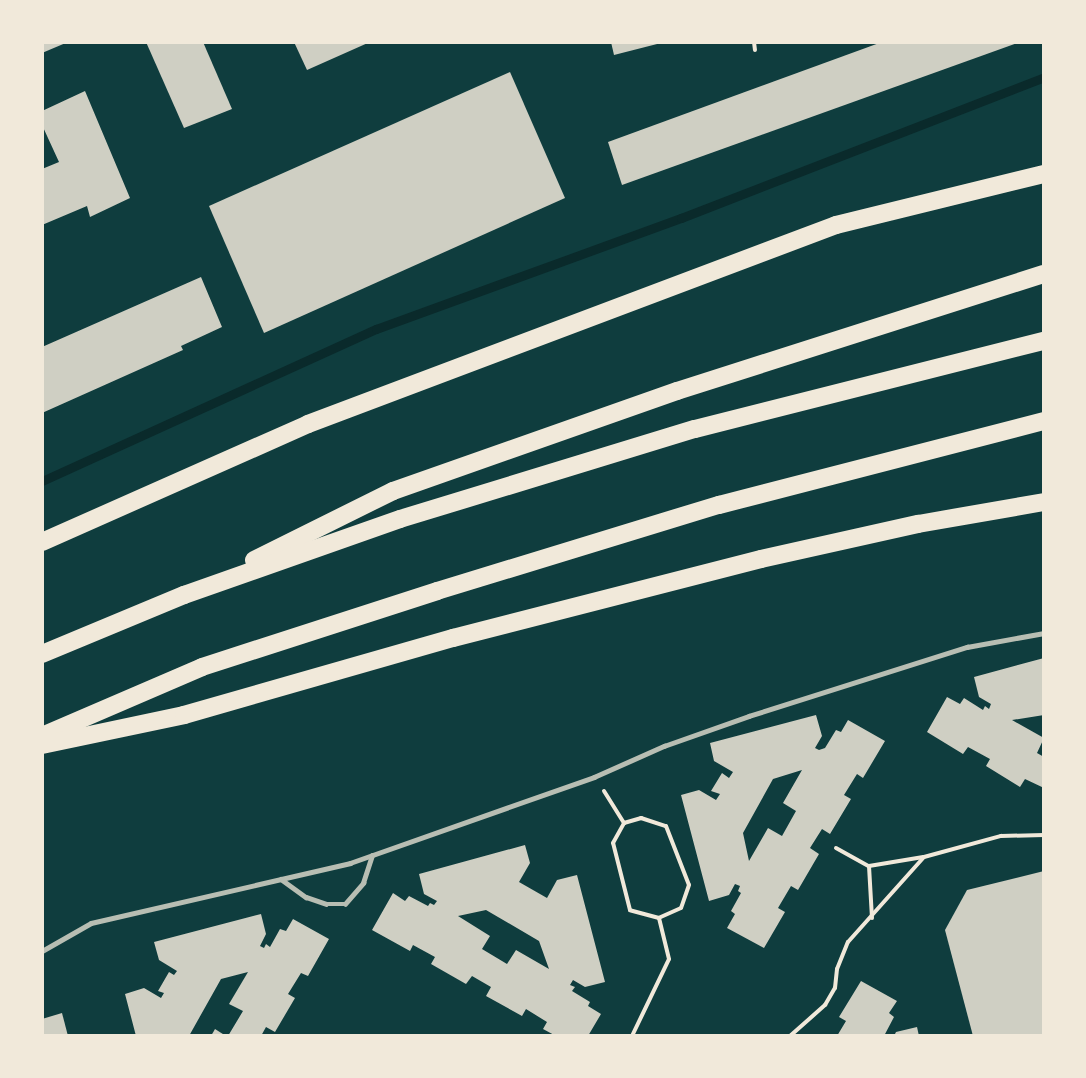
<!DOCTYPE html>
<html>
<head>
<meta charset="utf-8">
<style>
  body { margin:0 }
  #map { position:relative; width:1086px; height:1078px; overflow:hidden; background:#0f3d3e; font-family:"Noto Sans",sans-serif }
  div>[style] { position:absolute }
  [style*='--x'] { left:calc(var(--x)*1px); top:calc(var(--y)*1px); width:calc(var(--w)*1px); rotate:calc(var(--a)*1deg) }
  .stream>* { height:9px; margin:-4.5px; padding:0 4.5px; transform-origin:4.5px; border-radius:4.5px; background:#0a2a2b }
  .building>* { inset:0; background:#cfcfc3 }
  .path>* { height:4px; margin:-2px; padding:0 2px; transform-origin:2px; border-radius:2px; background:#f1e9da }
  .service>* { height:4.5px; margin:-2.25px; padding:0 2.25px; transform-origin:2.25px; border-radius:2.25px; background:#b8beb3 }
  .motorway>* { height:18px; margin:-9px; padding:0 9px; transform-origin:9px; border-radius:9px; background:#f1e9da }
  span { translate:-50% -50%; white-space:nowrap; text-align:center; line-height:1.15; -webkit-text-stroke:5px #f1e9da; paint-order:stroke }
  .frame { position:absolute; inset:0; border:44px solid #f1e9da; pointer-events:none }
</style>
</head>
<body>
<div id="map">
  <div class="stream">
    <div style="--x:42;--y:481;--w:367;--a:-24.5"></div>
    <div style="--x:376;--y:329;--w:325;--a:-20"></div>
    <div style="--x:681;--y:218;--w:389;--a:-21.2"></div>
  </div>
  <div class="building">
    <div style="clip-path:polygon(42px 42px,68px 42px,42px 53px)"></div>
    <div style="clip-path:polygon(146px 42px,203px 42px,232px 109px,184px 128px)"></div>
    <div style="clip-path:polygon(294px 42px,370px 42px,307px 70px)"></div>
    <div style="clip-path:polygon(611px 42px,660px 42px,661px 43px,614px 55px)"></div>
    <div style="clip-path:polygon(882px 42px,1020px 42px,622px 185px,608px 142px)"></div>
    <div style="clip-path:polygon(510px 72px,565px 198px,264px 333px,209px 206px)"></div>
    <div style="clip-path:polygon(85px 91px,130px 198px,90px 217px,87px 206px,42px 225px,42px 169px,59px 162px,42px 125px,42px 111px)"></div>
    <div style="clip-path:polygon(201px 277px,222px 327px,181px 346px,183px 350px,42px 413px,42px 347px)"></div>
    <div style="clip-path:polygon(1044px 658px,1044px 715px,1012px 720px,1044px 738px,1037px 753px,1044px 757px,1044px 788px,1025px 779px,1020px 787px,986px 766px,990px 759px,968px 747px,963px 754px,927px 732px,947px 697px,960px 704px,964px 698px,983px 710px,985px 706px,989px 709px,991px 704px,979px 697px,974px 677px)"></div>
    <div style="clip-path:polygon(evenodd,816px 715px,822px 736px,815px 748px,819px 750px,825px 748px,836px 730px,841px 732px,848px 720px,885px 741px,863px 778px,857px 774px,844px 795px,851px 799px,830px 834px,822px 829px,810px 848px,819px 854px,798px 890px,791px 886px,778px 908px,785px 912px,764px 948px,727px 928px,735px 914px,731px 911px,741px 893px,738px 891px,740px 886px,735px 884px,729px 895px,709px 901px,681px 795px,699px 790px,716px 800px,720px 794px,711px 791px,722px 773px,729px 778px,733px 772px,714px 761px,710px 743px,816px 715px,802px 770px,783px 803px,796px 811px,782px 836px,768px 828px,749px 861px,743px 833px,773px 779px,802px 770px)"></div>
    <div style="clip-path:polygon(evenodd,525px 845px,530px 863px,519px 882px,547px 898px,557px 880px,577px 875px,605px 982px,585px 987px,573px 980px,570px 985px,575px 987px,572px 991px,590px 1002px,588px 1006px,601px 1014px,588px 1036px,556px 1036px,543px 1029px,547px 1022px,526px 1009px,522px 1016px,486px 996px,491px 987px,472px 976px,466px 984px,431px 964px,435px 957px,413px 945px,410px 951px,372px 930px,393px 893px,405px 901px,409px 896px,428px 906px,430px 903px,434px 905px,437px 901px,424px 894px,419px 874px,525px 845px,486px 910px,539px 941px,549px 969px,516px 950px,507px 964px,482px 949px,490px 936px,458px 916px,486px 910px)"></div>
    <div style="clip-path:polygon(1044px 871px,1044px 1036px,973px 1036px,945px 930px,967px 890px)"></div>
    <div style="clip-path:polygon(261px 914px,266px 934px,260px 946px,264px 948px,266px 944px,270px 947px,280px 929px,286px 931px,293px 919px,329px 939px,308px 976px,301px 973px,288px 994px,295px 998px,275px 1032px,266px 1027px,261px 1036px,228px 1036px,243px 1011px,229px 1004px,248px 972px,221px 979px,189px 1036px,136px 1036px,125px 994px,144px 988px,161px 998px,164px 993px,158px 991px,169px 972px,174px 975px,177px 971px,159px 960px,154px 942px)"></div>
    <div style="clip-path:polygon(861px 981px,897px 1001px,889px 1013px,894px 1017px,884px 1036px,837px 1036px,846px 1021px,839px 1017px)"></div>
    <div style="clip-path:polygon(62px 1013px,68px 1036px,42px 1036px,42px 1019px)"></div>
    <div style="clip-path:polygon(917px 1027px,919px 1036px,894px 1036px,896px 1032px)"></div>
    <div style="clip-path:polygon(215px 1029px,226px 1036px,211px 1036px)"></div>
  </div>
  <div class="path">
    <div style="--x:754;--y:42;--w:8;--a:83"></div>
    <div style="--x:604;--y:791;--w:38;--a:58"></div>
    <div style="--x:641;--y:818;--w:26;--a:18"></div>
    <div style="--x:666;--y:826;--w:63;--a:68.7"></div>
    <div style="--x:689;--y:885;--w:24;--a:109"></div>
    <div style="--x:681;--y:908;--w:24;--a:156"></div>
    <div style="--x:659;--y:918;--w:30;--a:-165"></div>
    <div style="--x:630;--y:910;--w:69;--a:-104.2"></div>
    <div style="--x:613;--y:843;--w:23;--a:-61"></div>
    <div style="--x:624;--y:823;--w:18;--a:-16"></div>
    <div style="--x:836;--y:848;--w:38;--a:29"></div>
    <div style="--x:872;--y:918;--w:52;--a:-93.3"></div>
    <div style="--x:869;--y:866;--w:55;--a:-9.5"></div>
    <div style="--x:632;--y:1036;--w:85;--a:-64.3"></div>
    <div style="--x:669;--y:959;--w:42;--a:-103.7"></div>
    <div style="--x:790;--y:1036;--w:47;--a:-41.5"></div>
    <div style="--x:825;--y:1005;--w:20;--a:-60"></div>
    <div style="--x:835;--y:988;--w:19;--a:-84"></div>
    <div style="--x:837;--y:969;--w:29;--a:-68"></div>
    <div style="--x:848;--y:942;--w:114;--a:-48.2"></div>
    <div style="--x:924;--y:857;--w:80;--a:-15.3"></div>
    <div style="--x:1001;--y:836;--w:43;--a:-1.3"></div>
  </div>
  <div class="service">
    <div style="--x:281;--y:879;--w:31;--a:36"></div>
    <div style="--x:306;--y:897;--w:21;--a:19"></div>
    <div style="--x:326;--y:904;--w:19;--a:0"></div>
    <div style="--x:345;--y:904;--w:28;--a:-49"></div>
    <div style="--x:363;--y:883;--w:29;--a:-72"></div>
    <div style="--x:42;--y:951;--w:56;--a:-29.7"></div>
    <div style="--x:91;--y:923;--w:266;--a:-13"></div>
    <div style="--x:350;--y:863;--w:259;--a:-19.4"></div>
    <div style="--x:594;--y:777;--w:77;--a:-23.9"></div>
    <div style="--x:664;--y:746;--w:90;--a:-19.4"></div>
    <div style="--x:749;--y:716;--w:229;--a:-17.6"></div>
    <div style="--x:967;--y:647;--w:78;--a:-10.3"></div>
  </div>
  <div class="motorway">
    <div style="--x:42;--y:542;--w:291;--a:-23.9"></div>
    <div style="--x:308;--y:424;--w:564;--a:-20.65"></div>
    <div style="--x:836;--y:225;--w:214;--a:-13.8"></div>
    <div style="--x:254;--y:560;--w:155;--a:-26.4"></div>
    <div style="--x:393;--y:491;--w:301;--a:-19.4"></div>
    <div style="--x:677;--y:391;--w:385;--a:-17.7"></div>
    <div style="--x:42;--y:654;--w:154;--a:-22.6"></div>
    <div style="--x:184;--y:595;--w:229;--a:-19.4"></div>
    <div style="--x:400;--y:519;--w:308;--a:-17"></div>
    <div style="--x:695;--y:429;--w:360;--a:-14.2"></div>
    <div style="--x:42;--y:736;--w:174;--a:-23.3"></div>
    <div style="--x:202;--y:667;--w:247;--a:-17.9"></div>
    <div style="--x:437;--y:591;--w:295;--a:-17"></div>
    <div style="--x:719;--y:505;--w:336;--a:-14.5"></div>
    <div style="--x:42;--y:745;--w:145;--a:-11.9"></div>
    <div style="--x:184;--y:715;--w:280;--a:-16"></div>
    <div style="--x:453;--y:638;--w:318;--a:-14.4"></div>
    <div style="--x:761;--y:559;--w:161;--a:-12.6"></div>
    <div style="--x:918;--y:524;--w:128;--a:-9.9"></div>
  </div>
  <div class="frame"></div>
</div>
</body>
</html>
